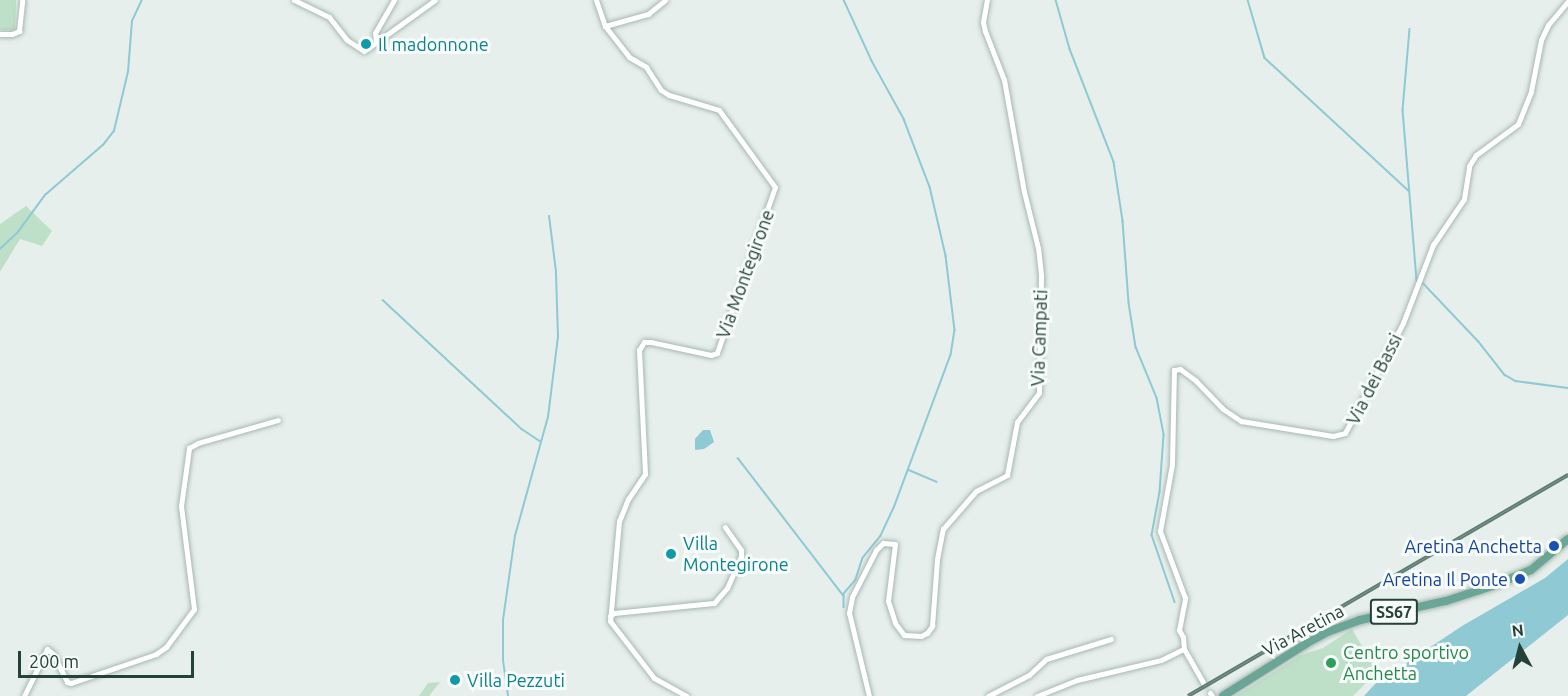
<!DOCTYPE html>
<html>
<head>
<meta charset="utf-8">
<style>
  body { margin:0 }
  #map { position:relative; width:1568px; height:696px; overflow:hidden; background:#e6efeb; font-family:Ubuntu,sans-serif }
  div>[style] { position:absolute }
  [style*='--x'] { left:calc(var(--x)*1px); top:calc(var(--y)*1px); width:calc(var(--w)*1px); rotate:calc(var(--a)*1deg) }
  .green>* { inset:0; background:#bfe0c8 }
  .water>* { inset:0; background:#8ec9d4 }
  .stream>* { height:1.5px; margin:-0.75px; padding:0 0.75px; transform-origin:0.75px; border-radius:0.75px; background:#8ec9d4 }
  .roads { filter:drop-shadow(0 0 2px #a8b8b2) drop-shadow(0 0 2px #a8b8b2) }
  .street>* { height:5px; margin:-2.5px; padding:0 2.5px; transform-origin:2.5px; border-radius:2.5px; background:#fff }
  .primary>* { height:8px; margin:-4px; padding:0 4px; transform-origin:4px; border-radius:4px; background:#6aa596 }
  .rail>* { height:4px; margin-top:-2px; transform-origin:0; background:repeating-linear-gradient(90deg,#f7fbf9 0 4.5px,#5f7d75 0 9px); box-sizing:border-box; border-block:2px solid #5f7d75 }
  .dots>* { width:16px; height:16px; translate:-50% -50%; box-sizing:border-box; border:3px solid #f7fbf9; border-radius:50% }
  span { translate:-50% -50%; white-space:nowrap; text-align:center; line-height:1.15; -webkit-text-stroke:6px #f7fbf9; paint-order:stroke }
  .shield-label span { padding:2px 4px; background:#f7fbf9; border:2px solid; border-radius:4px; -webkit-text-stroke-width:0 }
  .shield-label { font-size:16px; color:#24423a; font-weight:700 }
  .culture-label { font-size:18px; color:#0d838f }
  .left { translate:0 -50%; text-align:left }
  .street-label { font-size:18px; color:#24423a }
  .transit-label { font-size:18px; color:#164399 }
  .right { translate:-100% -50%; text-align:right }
  .leisure-label { font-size:18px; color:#27864d }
  .north { position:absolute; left:1490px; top:618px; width:60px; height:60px; -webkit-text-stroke:4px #f7fbf9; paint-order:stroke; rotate:353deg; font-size:16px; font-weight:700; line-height:24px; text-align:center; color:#24423a }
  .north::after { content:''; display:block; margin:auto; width:21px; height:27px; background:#24423a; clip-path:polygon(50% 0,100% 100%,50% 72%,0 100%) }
  .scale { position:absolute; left:18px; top:651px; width:176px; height:27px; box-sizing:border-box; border:3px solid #24423a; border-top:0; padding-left:8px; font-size:18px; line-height:21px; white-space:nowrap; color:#24423a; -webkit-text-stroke:4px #f7fbf9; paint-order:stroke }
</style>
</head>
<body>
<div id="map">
  <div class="green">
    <div style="clip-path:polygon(0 0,16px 0,15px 30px,0 30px)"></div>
    <div style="clip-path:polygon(26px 206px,52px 231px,42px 246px,20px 239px,0 272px,0 224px)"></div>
    <div style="clip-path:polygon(1352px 629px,1377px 672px,1353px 696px,1236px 696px,1301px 655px,1323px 648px)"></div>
    <div style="clip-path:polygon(440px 682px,429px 696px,419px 696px,428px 683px)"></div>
  </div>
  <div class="water">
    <div style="clip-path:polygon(703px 430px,710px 430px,714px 442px,704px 449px,695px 450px,695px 439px)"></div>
    <div style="clip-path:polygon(1568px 559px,1568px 615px,1466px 696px,1364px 696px,1375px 684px,1462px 626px,1545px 578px)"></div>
  </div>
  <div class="stream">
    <div style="--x:844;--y:0;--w:67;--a:65.3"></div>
    <div style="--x:872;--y:61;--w:66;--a:61.1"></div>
    <div style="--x:904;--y:119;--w:73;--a:69.1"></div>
    <div style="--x:930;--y:187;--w:71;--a:76.9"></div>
    <div style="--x:946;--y:256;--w:75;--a:83.1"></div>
    <div style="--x:955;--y:330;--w:25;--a:99"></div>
    <div style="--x:951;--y:355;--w:163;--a:110.4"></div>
    <div style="--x:894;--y:508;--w:31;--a:115"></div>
    <div style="--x:881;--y:536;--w:28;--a:129"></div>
    <div style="--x:863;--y:558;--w:23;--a:108"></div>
    <div style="--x:856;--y:580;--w:18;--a:131"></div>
    <div style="--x:844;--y:594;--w:13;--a:90"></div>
    <div style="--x:1056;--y:0;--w:51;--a:74.1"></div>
    <div style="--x:1070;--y:49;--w:121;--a:68.7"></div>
    <div style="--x:1114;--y:162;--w:60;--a:81.3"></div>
    <div style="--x:1123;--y:221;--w:82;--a:85.8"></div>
    <div style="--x:1129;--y:303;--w:45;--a:81"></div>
    <div style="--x:1136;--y:347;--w:55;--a:67.6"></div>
    <div style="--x:1157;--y:398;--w:38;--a:79"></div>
    <div style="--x:1164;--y:435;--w:57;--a:94"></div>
    <div style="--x:1160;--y:492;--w:44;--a:100.5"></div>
    <div style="--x:1152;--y:535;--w:71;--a:71.1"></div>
    <div style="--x:1248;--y:0;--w:60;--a:73.7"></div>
    <div style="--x:1265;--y:58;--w:196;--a:42.7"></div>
    <div style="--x:1410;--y:29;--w:81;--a:94.9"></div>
    <div style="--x:1403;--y:110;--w:171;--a:85.3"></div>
    <div style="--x:0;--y:249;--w:25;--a:-43"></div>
    <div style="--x:18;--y:232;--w:46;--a:-53.9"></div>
    <div style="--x:45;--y:195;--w:77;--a:-40.8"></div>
    <div style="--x:103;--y:145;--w:18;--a:-52"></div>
    <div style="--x:114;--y:131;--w:61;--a:-76.7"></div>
    <div style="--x:128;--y:72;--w:51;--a:-85.5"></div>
    <div style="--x:132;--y:21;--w:23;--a:-65"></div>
    <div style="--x:1423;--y:283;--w:81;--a:46.5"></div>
    <div style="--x:1479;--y:342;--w:42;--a:51.8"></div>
    <div style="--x:1505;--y:375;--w:13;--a:29"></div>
    <div style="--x:1516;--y:381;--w:52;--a:7.7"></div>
    <div style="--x:383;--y:300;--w:190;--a:42.9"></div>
    <div style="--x:522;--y:429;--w:22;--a:34"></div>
    <div style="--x:738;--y:458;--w:174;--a:52.5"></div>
    <div style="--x:909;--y:470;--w:30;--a:23"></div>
    <div style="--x:508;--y:696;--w:35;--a:-98"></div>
    <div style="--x:503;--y:661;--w:41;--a:-90"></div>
    <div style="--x:503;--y:620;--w:85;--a:-81.9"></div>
    <div style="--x:515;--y:536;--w:123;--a:-74.5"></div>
    <div style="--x:548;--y:417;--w:81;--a:-82.9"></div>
    <div style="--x:558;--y:337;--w:65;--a:-91.8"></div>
    <div style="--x:556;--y:272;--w:56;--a:-97.1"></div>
  </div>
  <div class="roads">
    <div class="street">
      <div style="--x:294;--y:0;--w:39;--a:26"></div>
      <div style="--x:329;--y:17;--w:29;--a:52"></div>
      <div style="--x:347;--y:40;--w:20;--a:33"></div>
      <div style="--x:364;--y:51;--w:87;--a:-35.7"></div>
      <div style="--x:596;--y:0;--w:28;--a:71"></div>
      <div style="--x:605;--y:26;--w:39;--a:52"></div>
      <div style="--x:629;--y:57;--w:20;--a:30"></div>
      <div style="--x:646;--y:67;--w:27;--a:57"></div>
      <div style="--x:661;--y:90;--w:9;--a:32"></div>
      <div style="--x:669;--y:95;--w:52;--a:16.7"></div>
      <div style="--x:719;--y:110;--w:95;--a:54"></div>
      <div style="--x:775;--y:187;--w:176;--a:109.3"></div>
      <div style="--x:717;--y:353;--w:6;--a:162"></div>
      <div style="--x:711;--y:355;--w:61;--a:-167.8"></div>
      <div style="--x:651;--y:342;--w:7;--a:180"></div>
      <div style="--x:644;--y:342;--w:9;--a:122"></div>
      <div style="--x:639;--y:350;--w:124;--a:87.2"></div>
      <div style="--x:645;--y:474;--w:30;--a:124"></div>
      <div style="--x:628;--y:499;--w:24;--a:112"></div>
      <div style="--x:619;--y:521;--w:100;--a:95.1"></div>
      <div style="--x:610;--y:621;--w:72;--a:52.3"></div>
      <div style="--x:654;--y:678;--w:37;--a:29"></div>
      <div style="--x:605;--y:26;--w:45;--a:-15.6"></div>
      <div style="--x:648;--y:14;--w:22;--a:-39"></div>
      <div style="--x:0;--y:34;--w:12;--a:0"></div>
      <div style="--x:12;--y:34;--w:8;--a:-23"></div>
      <div style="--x:19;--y:31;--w:31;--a:-84"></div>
      <div style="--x:376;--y:40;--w:7;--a:-98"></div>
      <div style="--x:375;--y:33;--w:38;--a:-60"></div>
      <div style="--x:610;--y:616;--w:5;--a:-37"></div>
      <div style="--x:614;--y:613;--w:100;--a:-5.7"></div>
      <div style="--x:714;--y:603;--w:20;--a:-49"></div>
      <div style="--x:727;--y:588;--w:35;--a:-66"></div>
      <div style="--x:741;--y:556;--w:6;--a:-90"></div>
      <div style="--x:741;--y:550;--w:28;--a:-125"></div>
      <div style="--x:1204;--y:684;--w:40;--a:-119.7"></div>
      <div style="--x:1184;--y:649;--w:12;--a:-95"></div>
      <div style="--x:1183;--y:637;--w:8;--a:-120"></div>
      <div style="--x:1179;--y:630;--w:33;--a:-79"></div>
      <div style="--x:1185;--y:598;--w:72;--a:-110.5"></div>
      <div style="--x:1160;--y:531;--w:68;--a:-79.8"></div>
      <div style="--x:1172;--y:464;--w:94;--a:-88.8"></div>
      <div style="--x:1174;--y:370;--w:6;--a:-9"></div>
      <div style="--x:1180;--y:369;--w:19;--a:36"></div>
      <div style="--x:1195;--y:380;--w:40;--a:46"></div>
      <div style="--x:1223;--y:409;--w:22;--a:34"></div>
      <div style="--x:1241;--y:421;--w:93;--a:9.3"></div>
      <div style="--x:1333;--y:436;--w:12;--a:-14"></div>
      <div style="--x:1345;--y:433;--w:124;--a:-62.2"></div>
      <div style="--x:1403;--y:323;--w:84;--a:-69"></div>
      <div style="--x:1433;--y:245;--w:55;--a:-56"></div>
      <div style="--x:1464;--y:199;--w:33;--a:-81"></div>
      <div style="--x:1469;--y:166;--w:13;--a:-58"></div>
      <div style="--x:1476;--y:155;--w:52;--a:-36.4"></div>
      <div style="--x:1518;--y:124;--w:35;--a:-68"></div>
      <div style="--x:1531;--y:91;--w:52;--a:-78.9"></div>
      <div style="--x:1541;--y:40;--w:17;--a:-65"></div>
      <div style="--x:1548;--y:25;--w:31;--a:-50"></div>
      <div style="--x:1210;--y:693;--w:4;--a:56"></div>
      <div style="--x:24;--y:696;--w:52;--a:-63.9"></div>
      <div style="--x:47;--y:649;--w:8;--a:40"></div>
      <div style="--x:53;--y:654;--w:31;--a:63"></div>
      <div style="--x:67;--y:682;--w:4;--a:14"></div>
      <div style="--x:71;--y:683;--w:90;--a:-18.8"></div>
      <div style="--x:156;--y:654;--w:12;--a:-35"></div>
      <div style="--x:166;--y:647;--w:47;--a:-53.6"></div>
      <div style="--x:194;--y:609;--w:104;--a:-97.2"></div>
      <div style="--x:181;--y:506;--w:59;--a:-82.1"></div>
      <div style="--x:189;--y:448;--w:10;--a:-29"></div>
      <div style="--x:198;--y:443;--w:83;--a:-16"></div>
      <div style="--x:869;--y:696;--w:85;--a:-103.5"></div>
      <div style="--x:849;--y:613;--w:16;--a:-79"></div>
      <div style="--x:852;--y:597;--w:53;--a:-62.9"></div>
      <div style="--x:876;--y:550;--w:10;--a:-45"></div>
      <div style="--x:883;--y:543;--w:12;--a:5"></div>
      <div style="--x:895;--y:544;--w:57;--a:97"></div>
      <div style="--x:888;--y:601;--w:23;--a:72"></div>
      <div style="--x:895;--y:623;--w:15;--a:53"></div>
      <div style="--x:904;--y:635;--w:17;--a:3"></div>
      <div style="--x:921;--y:636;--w:7;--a:-27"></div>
      <div style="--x:927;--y:633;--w:9;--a:-54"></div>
      <div style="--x:932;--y:626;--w:67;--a:-85.7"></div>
      <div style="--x:937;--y:559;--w:31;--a:-79"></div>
      <div style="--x:943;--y:529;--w:50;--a:-49"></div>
      <div style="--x:976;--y:491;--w:35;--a:-27"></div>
      <div style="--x:1007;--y:475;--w:54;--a:-79.3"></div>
      <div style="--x:1017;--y:422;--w:36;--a:-53"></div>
      <div style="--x:1039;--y:393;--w:118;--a:-89"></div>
      <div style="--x:1041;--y:275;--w:27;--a:-96"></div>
      <div style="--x:1038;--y:248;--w:58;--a:-104"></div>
      <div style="--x:1024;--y:192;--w:114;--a:-100.1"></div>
      <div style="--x:1004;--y:80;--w:53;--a:-111.2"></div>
      <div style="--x:985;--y:31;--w:9;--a:-103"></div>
      <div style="--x:983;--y:22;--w:22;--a:-80"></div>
      <div style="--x:988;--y:696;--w:46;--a:-27.1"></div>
      <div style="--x:1029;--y:675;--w:23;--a:-43"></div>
      <div style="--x:1046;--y:659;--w:68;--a:-17.1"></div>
      <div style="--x:1037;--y:696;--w:43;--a:-21.8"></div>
      <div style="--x:1077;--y:680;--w:86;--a:-13.4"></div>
      <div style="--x:1161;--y:660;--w:25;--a:-26"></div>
    </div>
    <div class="primary">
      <div style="--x:1223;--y:696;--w:99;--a:-32.2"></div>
      <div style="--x:1307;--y:643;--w:26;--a:-28"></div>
      <div style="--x:1330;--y:631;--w:32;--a:-20"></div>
      <div style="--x:1360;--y:620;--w:88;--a:-12.5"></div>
      <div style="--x:1446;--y:601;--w:48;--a:-18.1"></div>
      <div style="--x:1492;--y:586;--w:42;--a:-22.3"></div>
      <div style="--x:1531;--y:570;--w:48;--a:-40"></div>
    </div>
  </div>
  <div class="rail">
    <div style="--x:1188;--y:696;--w:440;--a:-30.2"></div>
  </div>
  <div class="dots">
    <div style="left:366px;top:44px;background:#0f9aa8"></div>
    <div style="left:1554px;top:546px;background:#1a4fb4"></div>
    <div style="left:671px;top:554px;background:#0f9aa8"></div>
    <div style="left:1520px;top:579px;background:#1a4fb4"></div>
    <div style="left:1331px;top:663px;background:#2e9e5b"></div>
    <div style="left:455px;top:680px;background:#0f9aa8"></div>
  </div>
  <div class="shield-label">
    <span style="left:1394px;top:612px">SS67</span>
  </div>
  <div class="culture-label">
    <span class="left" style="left:378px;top:44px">Il madonnone</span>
    <span class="left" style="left:683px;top:554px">Villa<br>Montegirone</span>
    <span class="left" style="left:467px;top:680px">Villa Pezzuti</span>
  </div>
  <div class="street-label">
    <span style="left:745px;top:274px;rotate:-70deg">Via Montegirone</span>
    <span style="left:1039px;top:338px;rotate:-88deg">Via Campati</span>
    <span style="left:1374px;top:379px;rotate:-63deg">Via dei Bassi</span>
    <span style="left:1303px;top:630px;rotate:-28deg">Via Aretina</span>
  </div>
  <div class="transit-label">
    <span class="right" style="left:1542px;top:546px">Aretina Anchetta</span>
    <span class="right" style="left:1508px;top:579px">Aretina Il Ponte</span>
  </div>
  <div class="leisure-label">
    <span class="left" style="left:1343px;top:663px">Centro sportivo<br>Anchetta</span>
  </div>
  <div class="north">N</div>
  <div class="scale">200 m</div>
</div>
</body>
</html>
